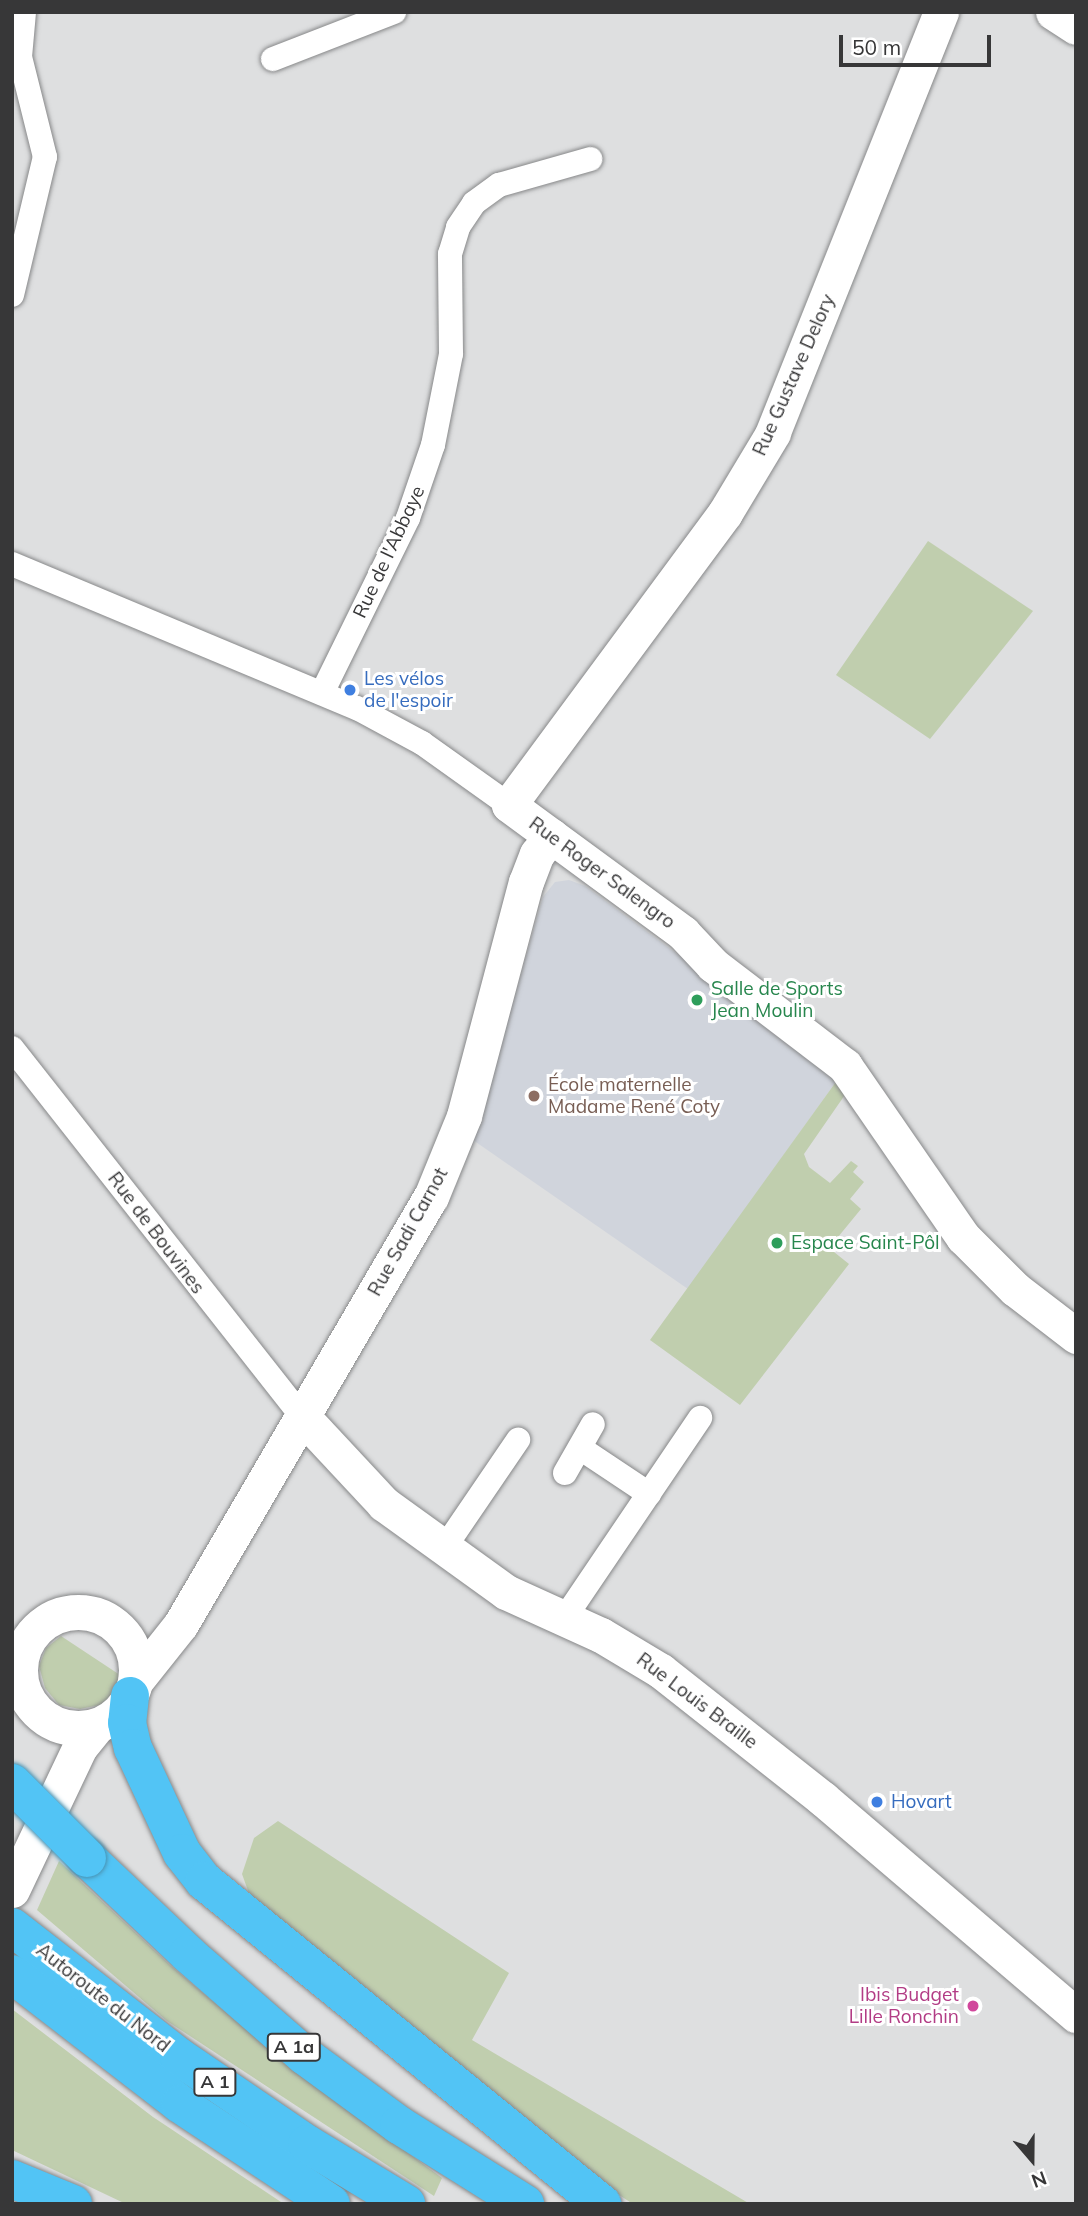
<!DOCTYPE html>
<html>
<head>
<meta charset="utf-8">
<style>
  body { margin:0 }
  #map { position:relative; width:1088px; height:2216px; overflow:hidden; background:#dedfe0; font-family:Mulish,sans-serif }
  div>[style] { position:absolute }
  [style*='--x'] { left:calc(var(--x)*1px); top:calc(var(--y)*1px); width:calc(var(--w)*1px); rotate:calc(var(--a)*1deg) }
  .built>* { inset:0; background:#d0d4dc }
  .green>* { inset:0; background:#c0ceae }
  .roads { filter:drop-shadow(0 0 2px #878889) drop-shadow(0 0 2px #878889) }
  .street>* { height:24px; margin:-12px; padding:0 12px; transform-origin:12px; border-radius:12px; background:#fff }
  .secondary>* { height:35px; margin:-17.5px; padding:0 17.5px; transform-origin:17.5px; border-radius:17.5px; background:#fff }
  .secondary>.ring { margin:-17.5px; padding:0; box-sizing:content-box; background:none; border:35px solid #fff; border-radius:50% }
  .highway>* { height:38px; margin:-19px; padding:0 19px; transform-origin:19px; border-radius:19px; background:#52c4f5 }
  .bridges { filter:drop-shadow(0 0 2px #4993b3) drop-shadow(0 0 2px #4993b3) }
  .highway-bridge>* { height:38px; margin:-19px; padding:0 19px; transform-origin:19px; border-radius:19px; background:#52c4f5 }
  .dots>* { width:19px; height:19px; translate:-50% -50%; box-sizing:border-box; border:4px solid #fff; border-radius:50% }
  span { translate:-50% -50%; white-space:nowrap; text-align:center; line-height:1.15; -webkit-text-stroke:6px #fff; paint-order:stroke }
  .shield-label span { padding:2px 5px; background:#fff; border:2px solid; border-radius:5px; -webkit-text-stroke-width:0 }
  .shield-label { font-size:18px; color:#373738; font-weight:700 }
  .street-label { font-size:19px; color:#373738 }
  .shop-label { font-size:19px; color:#366cbe }
  .left { translate:0 -50%; text-align:left }
  .leisure-label { font-size:19px; color:#27864d }
  .education-label { font-size:19px; color:#785e54 }
  .hotel-label { font-size:19px; color:#b23c85 }
  .right { translate:-100% -50%; text-align:right }
  .frame { position:absolute; inset:0; border:14px solid #373738; pointer-events:none }
  .north { position:absolute; left:997px; top:2125px; width:70px; height:70px; -webkit-text-stroke:5px #fff; paint-order:stroke; rotate:160deg; font-size:19px; font-weight:700; line-height:28px; text-align:center; color:#373738 }
  .north::after { content:''; display:block; margin:auto; width:24px; height:32px; background:#373738; clip-path:polygon(50% 0,100% 100%,50% 72%,0 100%) }
  .scale { position:absolute; left:839px; top:35px; width:152px; height:32px; box-sizing:border-box; border:4px solid #373738; border-top:0; padding-left:9px; font-size:21px; line-height:24px; white-space:nowrap; color:#373738; -webkit-text-stroke:5px #fff; paint-order:stroke }
</style>
</head>
<body>
<div id="map">
  <div class="built">
    <div style="clip-path:polygon(569px 880px,585px 886px,825px 1063px,838px 1079px,688px 1289px,473px 1140px,543px 897px,555px 882px)"></div>
  </div>
  <div class="green">
    <div style="clip-path:polygon(928px 541px,1033px 611px,930px 739px,836px 675px)"></div>
    <div style="clip-path:polygon(838px 1079px,849px 1089px,804px 1154px,809px 1167px,830px 1183px,851px 1161px,858px 1166px,853px 1172px,864px 1182px,850px 1199px,861px 1209px,829px 1248px,849px 1264px,740px 1405px,650px 1340px)"></div>
    <div style="clip-path:polygon(61px 1636px,120px 1675px,113px 1694px,100px 1705px,80px 1709px,59px 1705px,45px 1688px,39px 1666px,46px 1648px)"></div>
    <div style="clip-path:polygon(278px 1821px,509px 1973px,472px 2040px,750px 2204px,633px 2204px,593px 2178px,251px 1899px,242px 1874px,254px 1838px)"></div>
    <div style="clip-path:polygon(59px 1861px,171px 1966px,287px 2064px,442px 2178px,434px 2196px,167px 2021px,37px 1910px)"></div>
    <div style="clip-path:polygon(12px 2009px,153px 2117px,284px 2204px,126px 2204px,12px 2150px)"></div>
  </div>
  <div class="roads">
    <div class="street">
      <div style="--x:273;--y:59;--w:130;--a:-21.2"></div>
      <div style="--x:12;--y:295;--w:142;--a:-76.6"></div>
      <div style="--x:45;--y:157;--w:103;--a:-104"></div>
      <div style="--x:20;--y:57;--w:45;--a:-84.9"></div>
      <div style="--x:12;--y:564;--w:374;--a:22.7"></div>
      <div style="--x:357;--y:708;--w:74;--a:28.3"></div>
      <div style="--x:422;--y:743;--w:107;--a:35.5"></div>
      <div style="--x:322;--y:693;--w:195;--a:-63.8"></div>
      <div style="--x:408;--y:518;--w:77;--a:-71.1"></div>
      <div style="--x:433;--y:445;--w:93;--a:-78.8"></div>
      <div style="--x:451;--y:354;--w:100;--a:-90.6"></div>
      <div style="--x:450;--y:254;--w:28;--a:-73"></div>
      <div style="--x:458;--y:227;--w:29;--a:-56"></div>
      <div style="--x:474;--y:203;--w:31;--a:-36"></div>
      <div style="--x:499;--y:185;--w:95;--a:-15.9"></div>
      <div style="--x:12;--y:1048;--w:469;--a:51.8"></div>
      <div style="--x:580;--y:1448;--w:83;--a:33.7"></div>
      <div style="--x:565;--y:1473;--w:56;--a:-60.3"></div>
      <div style="--x:445;--y:1547;--w:130;--a:-55.7"></div>
      <div style="--x:564;--y:1619;--w:243;--a:-55.9"></div>
    </div>
    <div class="secondary">
      <div style="--x:941;--y:12;--w:453;--a:111.8"></div>
      <div style="--x:773;--y:433;--w:93;--a:121"></div>
      <div style="--x:725;--y:513;--w:363;--a:126.5"></div>
      <div style="--x:509;--y:805;--w:216;--a:36.3"></div>
      <div style="--x:683;--y:933;--w:44;--a:46.8"></div>
      <div style="--x:713;--y:965;--w:166;--a:37.4"></div>
      <div style="--x:845;--y:1066;--w:208;--a:55.4"></div>
      <div style="--x:963;--y:1237;--w:74;--a:45"></div>
      <div style="--x:1015;--y:1289;--w:77;--a:37.6"></div>
      <div style="--x:1053;--y:12;--w:27;--a:33"></div>
      <div style="--x:302;--y:1416;--w:120;--a:47"></div>
      <div style="--x:384;--y:1504;--w:150;--a:35.8"></div>
      <div style="--x:506;--y:1592;--w:104;--a:24.4"></div>
      <div style="--x:601;--y:1635;--w:70;--a:31"></div>
      <div style="--x:661;--y:1671;--w:206;--a:38.3"></div>
      <div style="--x:823;--y:1799;--w:333;--a:40.5"></div>
      <div class="ring" style="left:20px;top:1612px;width:81px;height:81px"></div>
      <div style="--x:135;--y:1682;--w:74;--a:-51.6"></div>
      <div style="--x:181;--y:1624;--w:495;--a:-59.7"></div>
      <div style="--x:431;--y:1197;--w:87;--a:-67.8"></div>
      <div style="--x:464;--y:1116;--w:242;--a:-75.2"></div>
      <div style="--x:526;--y:882;--w:30;--a:-69"></div>
      <div style="--x:537;--y:854;--w:23;--a:-52"></div>
      <div style="--x:12;--y:1890;--w:158;--a:-64.6"></div>
      <div style="--x:80;--y:1747;--w:28;--a:-51"></div>
    </div>
    <div class="highway">
      <div style="--x:130;--y:1696;--w:27;--a:96"></div>
      <div style="--x:127;--y:1723;--w:26;--a:77"></div>
      <div style="--x:133;--y:1748;--w:116;--a:65"></div>
      <div style="--x:182;--y:1853;--w:36;--a:52"></div>
      <div style="--x:204;--y:1881;--w:513;--a:39.06"></div>
      <div style="--x:87;--y:1858;--w:139;--a:43.5"></div>
      <div style="--x:188;--y:1954;--w:155;--a:41.1"></div>
      <div style="--x:305;--y:2056;--w:117;--a:36.3"></div>
      <div style="--x:399;--y:2125;--w:149;--a:32.1"></div>
      <div style="--x:12;--y:1927;--w:212;--a:37.9"></div>
      <div style="--x:179;--y:2057;--w:155;--a:34.2"></div>
      <div style="--x:307;--y:2144;--w:116;--a:31.2"></div>
      <div style="--x:12;--y:1974;--w:212;--a:37.7"></div>
      <div style="--x:180;--y:2104;--w:181;--a:33.5"></div>
      <div style="--x:12;--y:2179;--w:66;--a:22.3"></div>
    </div>
  </div>
  <div class="bridges">
    <div class="highway-bridge">
      <div style="--x:12;--y:1783;--w:106;--a:45"></div>
    </div>
  </div>
  <div class="dots">
    <div style="left:350px;top:690px;background:#3f7fe0"></div>
    <div style="left:697px;top:1000px;background:#2e9e5b"></div>
    <div style="left:534px;top:1096px;background:#8d6e63"></div>
    <div style="left:777px;top:1243px;background:#2e9e5b"></div>
    <div style="left:877px;top:1802px;background:#3f7fe0"></div>
    <div style="left:973px;top:2006px;background:#d1479c"></div>
  </div>
  <div class="shield-label">
    <span style="left:294px;top:2047px">A 1a</span>
    <span style="left:215px;top:2082px">A 1</span>
  </div>
  <div class="street-label">
    <span style="left:794px;top:375px;rotate:-66deg">Rue Gustave Delory</span>
    <span style="left:389px;top:552px;rotate:-65deg">Rue de l'Abbaye</span>
    <span style="left:602px;top:873px;rotate:36deg">Rue Roger Salengro</span>
    <span style="left:408px;top:1232px;rotate:-61deg">Rue Sadi Carnot</span>
    <span style="left:156px;top:1233px;rotate:53deg">Rue de Bouvines</span>
    <span style="left:697px;top:1701px;rotate:37deg">Rue Louis Braille</span>
    <span style="left:103px;top:1998px;rotate:38deg">Autoroute du Nord</span>
  </div>
  <div class="shop-label">
    <span class="left" style="left:364px;top:690px">Les vélos<br>de l'espoir</span>
    <span class="left" style="left:891px;top:1802px">Hovart</span>
  </div>
  <div class="leisure-label">
    <span class="left" style="left:711px;top:1000px">Salle de Sports<br>Jean Moulin</span>
    <span class="left" style="left:791px;top:1243px">Espace Saint-Pôl</span>
  </div>
  <div class="education-label">
    <span class="left" style="left:548px;top:1096px">École maternelle<br>Madame René Coty</span>
  </div>
  <div class="hotel-label">
    <span class="right" style="left:959px;top:2006px">Ibis Budget<br>Lille Ronchin</span>
  </div>
  <div class="frame"></div>
  <div class="north">N</div>
  <div class="scale">50 m</div>
</div>
</body>
</html>
